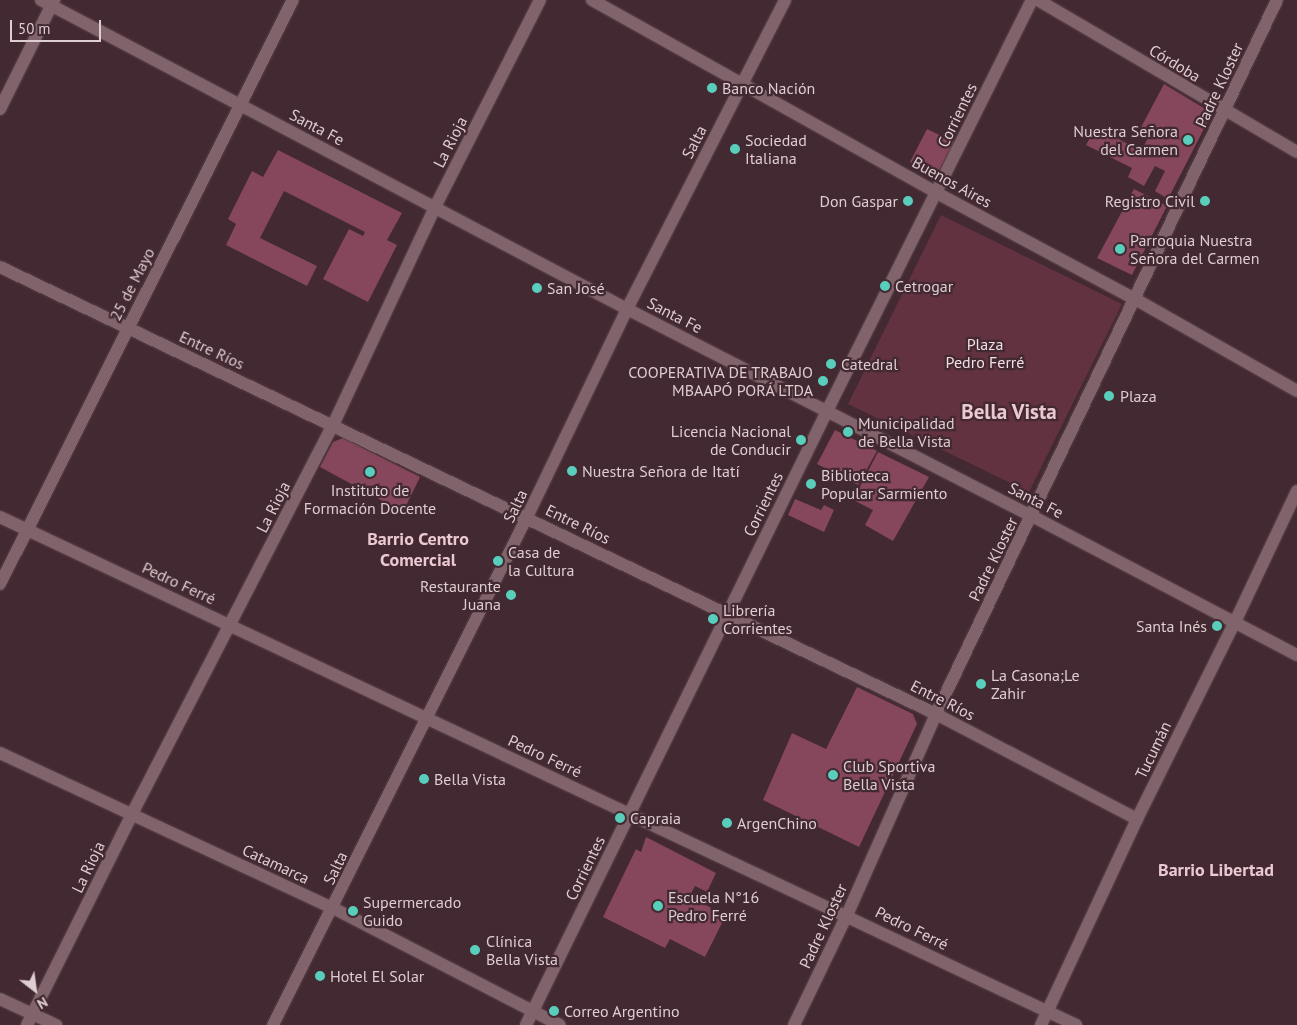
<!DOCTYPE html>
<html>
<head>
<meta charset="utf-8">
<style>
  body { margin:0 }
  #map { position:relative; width:1297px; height:1025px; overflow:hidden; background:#432931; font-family:"PT Sans",sans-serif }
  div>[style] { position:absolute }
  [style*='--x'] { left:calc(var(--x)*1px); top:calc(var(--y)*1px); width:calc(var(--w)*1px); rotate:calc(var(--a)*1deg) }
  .green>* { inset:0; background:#623241 }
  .building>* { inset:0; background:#86465b }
  .roads { filter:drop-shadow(0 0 1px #5b464d) drop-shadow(0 0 1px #5b464d) }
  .minor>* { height:12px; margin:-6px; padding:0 6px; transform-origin:6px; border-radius:6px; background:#81636b }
  .dots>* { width:14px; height:14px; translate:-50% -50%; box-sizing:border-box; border:2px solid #432931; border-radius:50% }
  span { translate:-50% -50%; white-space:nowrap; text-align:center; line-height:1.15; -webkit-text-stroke:4.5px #432931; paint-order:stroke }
  .street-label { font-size:16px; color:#decdd1 }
  .poi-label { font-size:16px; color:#decdd1 }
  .left { translate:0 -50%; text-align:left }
  .right { translate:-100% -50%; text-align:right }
  .park-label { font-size:16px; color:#f3dee3 }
  .neighbourhood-label { font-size:18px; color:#ebc9d2; font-weight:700 }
  .district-label { font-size:21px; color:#ebc9d2; font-weight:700 }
  .north { position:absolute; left:10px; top:965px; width:50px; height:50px; -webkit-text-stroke:4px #432931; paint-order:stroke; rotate:150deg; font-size:14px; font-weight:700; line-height:20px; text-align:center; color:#decdd1 }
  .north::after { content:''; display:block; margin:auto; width:18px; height:22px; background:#decdd1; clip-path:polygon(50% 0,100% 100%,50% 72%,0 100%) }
  .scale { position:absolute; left:10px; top:20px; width:91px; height:22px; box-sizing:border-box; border:2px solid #decdd1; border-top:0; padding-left:6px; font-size:15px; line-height:18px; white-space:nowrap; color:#decdd1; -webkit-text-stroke:4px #432931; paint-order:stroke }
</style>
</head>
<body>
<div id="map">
  <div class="green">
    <div style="clip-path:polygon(941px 215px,1122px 304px,1029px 492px,848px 404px)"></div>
  </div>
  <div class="building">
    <div style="clip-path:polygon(1164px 84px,1212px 113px,1168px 199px,1155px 191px,1165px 171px,1155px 166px,1144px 186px,1128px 177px,1132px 168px,1086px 145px,1096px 127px,1141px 151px,1148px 138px,1138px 133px)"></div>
    <div style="clip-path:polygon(927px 129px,954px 142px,936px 176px,910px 162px)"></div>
    <div style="clip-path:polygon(278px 150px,402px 213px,387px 240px,397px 245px,368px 302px,323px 279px,349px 229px,363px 236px,365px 232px,284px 191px,260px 238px,317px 266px,307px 286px,226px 245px,236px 224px,228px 219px,252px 171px,263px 177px)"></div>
    <div style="clip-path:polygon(1134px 189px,1167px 206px,1132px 275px,1097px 258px)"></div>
    <div style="clip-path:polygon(835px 430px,877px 451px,858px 485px,817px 464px)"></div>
    <div style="clip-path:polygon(343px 438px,420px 477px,403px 512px,320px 467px,333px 442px)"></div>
    <div style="clip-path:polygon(878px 452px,929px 477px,893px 541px,865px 525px,873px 510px,853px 500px)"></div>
    <div style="clip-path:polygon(795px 499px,821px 510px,824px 505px,834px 510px,824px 532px,788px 515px)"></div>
    <div style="clip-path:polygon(857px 687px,913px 714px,917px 724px,859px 847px,763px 800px,792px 733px,826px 749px)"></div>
    <div style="clip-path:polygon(646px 837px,716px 873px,707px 892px,695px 886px,689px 897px,726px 915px,705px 957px,670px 939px,665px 948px,603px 917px,636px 849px,641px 852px)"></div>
  </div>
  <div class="roads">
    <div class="minor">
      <div style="--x:41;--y:0;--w:662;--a:27.8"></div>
      <div style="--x:627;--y:309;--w:455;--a:27.1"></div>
      <div style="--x:1032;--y:516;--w:299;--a:27.7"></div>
      <div style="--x:592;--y:0;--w:395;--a:29.2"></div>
      <div style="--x:937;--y:193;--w:225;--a:28.2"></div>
      <div style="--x:1135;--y:299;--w:186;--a:29.6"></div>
      <div style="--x:1038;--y:0;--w:300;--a:30.4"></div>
      <div style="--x:0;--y:109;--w:122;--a:-63.6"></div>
      <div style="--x:0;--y:267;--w:1037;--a:25.53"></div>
      <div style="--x:936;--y:714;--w:227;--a:27.6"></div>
      <div style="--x:0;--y:517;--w:1190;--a:25.27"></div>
      <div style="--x:0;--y:584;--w:653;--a:-63.36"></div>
      <div style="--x:0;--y:753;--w:367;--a:25"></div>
      <div style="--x:333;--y:908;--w:255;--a:27.3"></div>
      <div style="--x:0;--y:999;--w:62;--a:24.9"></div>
      <div style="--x:27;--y:1025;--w:236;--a:-63.5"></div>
      <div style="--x:132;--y:814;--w:438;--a:-62.7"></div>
      <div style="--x:333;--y:425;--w:241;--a:-64.9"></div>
      <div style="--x:435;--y:207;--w:232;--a:-63.1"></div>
      <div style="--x:273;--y:1025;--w:568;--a:-63.43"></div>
      <div style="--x:527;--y:517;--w:231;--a:-64.3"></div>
      <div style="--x:627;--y:309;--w:347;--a:-62.9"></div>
      <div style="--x:526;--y:1025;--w:684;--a:-63.88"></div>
      <div style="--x:827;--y:411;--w:459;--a:-63.5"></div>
      <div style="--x:794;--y:1025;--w:122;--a:-64.3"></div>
      <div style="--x:847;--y:915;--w:220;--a:-66.1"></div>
      <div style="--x:936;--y:714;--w:791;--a:-64.47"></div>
      <div style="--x:1041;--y:1025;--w:227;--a:-65"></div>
      <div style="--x:1137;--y:819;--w:220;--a:-63.6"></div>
      <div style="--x:1235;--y:622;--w:145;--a:-64.7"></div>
    </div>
  </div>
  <div class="dots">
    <div style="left:712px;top:88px;background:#5acebd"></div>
    <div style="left:1188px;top:140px;background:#5acebd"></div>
    <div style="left:735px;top:149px;background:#5acebd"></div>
    <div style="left:908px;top:201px;background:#5acebd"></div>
    <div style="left:1205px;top:201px;background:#5acebd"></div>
    <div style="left:1120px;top:249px;background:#5acebd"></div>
    <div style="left:885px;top:286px;background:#5acebd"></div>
    <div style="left:537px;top:288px;background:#5acebd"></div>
    <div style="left:831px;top:364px;background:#5acebd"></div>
    <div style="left:823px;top:381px;background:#5acebd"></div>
    <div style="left:1109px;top:396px;background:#5acebd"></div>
    <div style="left:848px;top:432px;background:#5acebd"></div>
    <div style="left:801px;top:440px;background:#5acebd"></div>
    <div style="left:572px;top:471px;background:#5acebd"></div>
    <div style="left:370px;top:472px;background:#5acebd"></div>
    <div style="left:811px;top:484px;background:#5acebd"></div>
    <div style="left:498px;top:561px;background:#5acebd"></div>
    <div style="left:511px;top:595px;background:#5acebd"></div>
    <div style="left:713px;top:619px;background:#5acebd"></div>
    <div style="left:1217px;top:626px;background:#5acebd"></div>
    <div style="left:981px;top:684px;background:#5acebd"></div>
    <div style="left:833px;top:775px;background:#5acebd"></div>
    <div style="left:424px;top:779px;background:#5acebd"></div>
    <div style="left:620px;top:818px;background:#5acebd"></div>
    <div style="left:727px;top:823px;background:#5acebd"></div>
    <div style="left:658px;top:906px;background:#5acebd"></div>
    <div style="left:353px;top:911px;background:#5acebd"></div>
    <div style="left:475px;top:950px;background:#5acebd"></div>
    <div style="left:320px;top:976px;background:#5acebd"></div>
    <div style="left:554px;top:1011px;background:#5acebd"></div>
  </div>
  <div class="street-label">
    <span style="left:1175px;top:63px;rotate:31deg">Córdoba</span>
    <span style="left:1219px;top:85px;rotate:-65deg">Padre Kloster</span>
    <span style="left:957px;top:115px;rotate:-64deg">Corrientes</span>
    <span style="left:317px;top:127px;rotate:28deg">Santa Fe</span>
    <span style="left:450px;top:142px;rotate:-63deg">La Rioja</span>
    <span style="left:694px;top:142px;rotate:-63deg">Salta</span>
    <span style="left:952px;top:182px;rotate:29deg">Buenos Aires</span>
    <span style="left:132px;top:284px;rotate:-63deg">25 de Mayo</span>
    <span style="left:675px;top:315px;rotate:27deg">Santa Fe</span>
    <span style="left:212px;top:350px;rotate:25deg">Entre Ríos</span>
    <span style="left:1036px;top:500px;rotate:27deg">Santa Fe</span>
    <span style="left:763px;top:504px;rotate:-64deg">Corrientes</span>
    <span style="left:515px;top:506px;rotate:-64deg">Salta</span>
    <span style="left:273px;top:507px;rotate:-63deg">La Rioja</span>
    <span style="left:578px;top:524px;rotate:26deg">Entre Ríos</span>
    <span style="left:993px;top:559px;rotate:-64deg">Padre Kloster</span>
    <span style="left:179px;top:583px;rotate:25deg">Pedro Ferré</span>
    <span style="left:943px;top:700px;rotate:27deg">Entre Ríos</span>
    <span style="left:1153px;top:750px;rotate:-64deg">Tucumán</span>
    <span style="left:545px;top:756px;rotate:25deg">Pedro Ferré</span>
    <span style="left:276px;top:864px;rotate:25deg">Catamarca</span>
    <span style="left:88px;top:867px;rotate:-64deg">La Rioja</span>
    <span style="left:335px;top:868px;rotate:-64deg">Salta</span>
    <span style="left:585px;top:868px;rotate:-64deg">Corrientes</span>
    <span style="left:823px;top:926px;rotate:-65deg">Padre Kloster</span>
    <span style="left:912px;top:928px;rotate:26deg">Pedro Ferré</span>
  </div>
  <div class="poi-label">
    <span class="left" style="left:722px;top:88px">Banco Nación</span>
    <span class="right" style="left:1178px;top:140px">Nuestra Señora<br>del Carmen</span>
    <span class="left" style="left:745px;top:149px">Sociedad<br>Italiana</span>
    <span class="right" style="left:898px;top:201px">Don Gaspar</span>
    <span class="right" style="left:1195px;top:201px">Registro Civil</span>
    <span class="left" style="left:1130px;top:249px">Parroquia Nuestra<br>Señora del Carmen</span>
    <span class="left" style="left:895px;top:286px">Cetrogar</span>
    <span class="left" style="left:547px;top:288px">San José</span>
    <span class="left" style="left:841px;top:364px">Catedral</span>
    <span class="right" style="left:813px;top:381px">COOPERATIVA DE TRABAJO<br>MBAAPÓ PORÁ LTDA</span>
    <span class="left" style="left:1120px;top:396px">Plaza</span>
    <span class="left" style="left:858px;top:432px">Municipalidad<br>de Bella Vista</span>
    <span class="right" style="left:791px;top:440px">Licencia Nacional<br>de Conducir</span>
    <span class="left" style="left:582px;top:471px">Nuestra Señora de Itatí</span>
    <span class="left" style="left:821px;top:484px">Biblioteca<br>Popular Sarmiento</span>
    <span style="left:370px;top:499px">Instituto de<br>Formación Docente</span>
    <span class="left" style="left:508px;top:561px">Casa de<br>la Cultura</span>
    <span class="right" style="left:501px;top:595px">Restaurante<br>Juana</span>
    <span class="left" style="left:723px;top:619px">Librería<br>Corrientes</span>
    <span class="right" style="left:1207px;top:626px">Santa Inés</span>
    <span class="left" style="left:991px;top:684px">La Casona;Le<br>Zahir</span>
    <span class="left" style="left:843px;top:775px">Club Sportiva<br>Bella Vista</span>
    <span class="left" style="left:434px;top:779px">Bella Vista</span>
    <span class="left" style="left:630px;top:818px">Capraia</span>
    <span class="left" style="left:737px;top:823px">ArgenChino</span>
    <span class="left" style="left:668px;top:906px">Escuela N°16<br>Pedro Ferré</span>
    <span class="left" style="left:363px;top:911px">Supermercado<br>Guido</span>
    <span class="left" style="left:486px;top:950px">Clínica<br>Bella Vista</span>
    <span class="left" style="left:330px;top:976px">Hotel El Solar</span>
    <span class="left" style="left:564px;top:1011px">Correo Argentino</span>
  </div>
  <div class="park-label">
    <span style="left:985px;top:353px">Plaza<br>Pedro Ferré</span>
  </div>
  <div class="neighbourhood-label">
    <span style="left:418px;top:550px">Barrio Centro<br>Comercial</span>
    <span style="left:1216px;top:870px">Barrio Libertad</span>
  </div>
  <div class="district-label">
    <span style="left:1009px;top:412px">Bella Vista</span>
  </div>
  <div class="north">N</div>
  <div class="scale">50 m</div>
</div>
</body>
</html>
